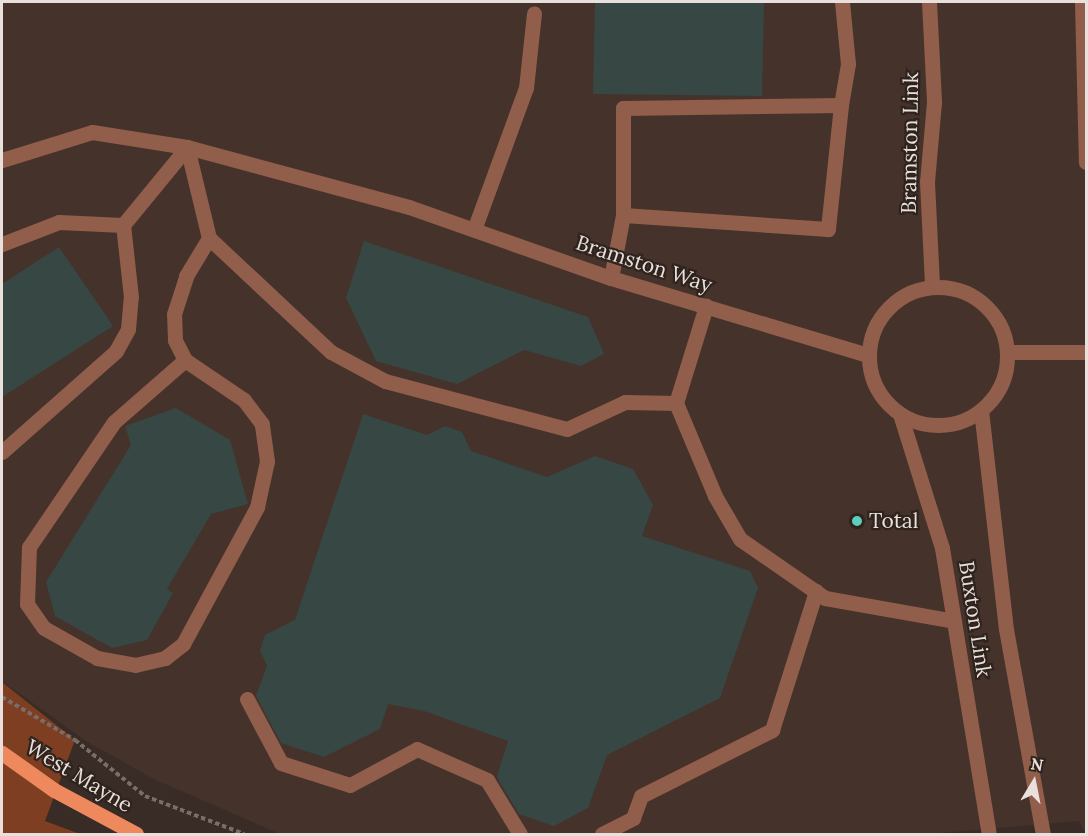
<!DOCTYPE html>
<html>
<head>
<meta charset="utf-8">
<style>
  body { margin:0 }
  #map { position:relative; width:1088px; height:836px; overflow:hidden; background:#392c27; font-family:Lora,serif }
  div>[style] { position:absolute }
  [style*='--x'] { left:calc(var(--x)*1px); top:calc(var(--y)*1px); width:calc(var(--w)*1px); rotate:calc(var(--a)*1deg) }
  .built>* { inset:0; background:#45322a }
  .green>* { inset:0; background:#7e3e22 }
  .building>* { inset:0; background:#374744 }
  .path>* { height:4px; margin-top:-2px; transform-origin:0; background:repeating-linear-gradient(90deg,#786d69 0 4.5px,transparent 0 7.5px) }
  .minor>* { height:15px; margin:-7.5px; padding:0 7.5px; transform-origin:7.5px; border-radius:7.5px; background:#905e4a }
  .minor>.ring { margin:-7.5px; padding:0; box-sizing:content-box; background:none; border:15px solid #905e4a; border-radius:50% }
  .major>* { height:15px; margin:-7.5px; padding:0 7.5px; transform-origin:7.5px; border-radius:7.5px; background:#ee895e }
  .dots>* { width:16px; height:16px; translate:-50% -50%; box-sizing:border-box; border:3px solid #2f231d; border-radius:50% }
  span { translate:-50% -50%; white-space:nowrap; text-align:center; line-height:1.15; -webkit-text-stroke:4.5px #2f231d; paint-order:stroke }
  .street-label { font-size:21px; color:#e9e0dd }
  .poi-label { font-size:21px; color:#e9e0dd }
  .left { translate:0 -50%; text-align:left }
  .frame { position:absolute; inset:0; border:3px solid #e9e0dd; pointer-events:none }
  .north { position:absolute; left:1004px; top:752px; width:60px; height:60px; -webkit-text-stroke:4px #2f231d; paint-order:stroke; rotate:10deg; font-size:16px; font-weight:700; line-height:24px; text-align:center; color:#e9e0dd }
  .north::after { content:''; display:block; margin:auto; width:21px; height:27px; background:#e9e0dd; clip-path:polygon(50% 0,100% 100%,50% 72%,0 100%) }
</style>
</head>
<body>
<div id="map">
  <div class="built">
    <div style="clip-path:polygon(2px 2px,1086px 2px,1086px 834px,1079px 821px,929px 834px,280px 834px,156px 780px,86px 741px,2px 681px)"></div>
  </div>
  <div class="green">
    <div style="clip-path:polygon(2px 682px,75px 740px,45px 821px,80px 834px,2px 834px)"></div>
  </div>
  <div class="building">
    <div style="clip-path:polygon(595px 2px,764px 2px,762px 96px,593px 94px)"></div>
    <div style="clip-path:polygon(364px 241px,588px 317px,604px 354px,581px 366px,524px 350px,457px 384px,376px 361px,346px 298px)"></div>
    <div style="clip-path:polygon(59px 247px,113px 326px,2px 397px,2px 284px)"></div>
    <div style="clip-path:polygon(176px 408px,230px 440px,248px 504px,211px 514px,167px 589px,173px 593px,147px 640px,112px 648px,55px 616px,46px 582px,131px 445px,125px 426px)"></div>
    <div style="clip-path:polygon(363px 414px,427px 435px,445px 426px,462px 432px,471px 451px,547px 477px,595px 456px,633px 469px,653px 505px,642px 536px,750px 571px,758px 588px,720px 698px,607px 755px,588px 808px,554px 826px,519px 814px,500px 783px,497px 776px,508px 741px,424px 711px,388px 704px,380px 729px,324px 757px,281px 743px,256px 696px,267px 666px,260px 651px,265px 635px,295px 620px)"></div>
  </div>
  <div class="path">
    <div style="--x:2;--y:697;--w:85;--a:30.5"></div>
    <div style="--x:75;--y:740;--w:90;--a:38.7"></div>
    <div style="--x:145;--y:796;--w:106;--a:21"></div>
  </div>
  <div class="minor">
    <div style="--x:929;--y:2;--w:100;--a:87.1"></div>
    <div style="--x:934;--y:102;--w:80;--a:95"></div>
    <div style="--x:927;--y:182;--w:104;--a:87.2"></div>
    <div style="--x:1082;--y:2;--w:160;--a:88.6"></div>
    <div style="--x:841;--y:105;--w:42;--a:-80.3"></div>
    <div style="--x:848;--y:64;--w:62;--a:-95.5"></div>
    <div style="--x:2;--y:160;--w:94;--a:-17.3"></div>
    <div style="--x:92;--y:132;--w:96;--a:9"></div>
    <div style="--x:187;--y:147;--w:94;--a:76.4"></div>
    <div style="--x:209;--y:238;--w:167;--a:43.1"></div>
    <div style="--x:331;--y:352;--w:61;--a:28.2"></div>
    <div style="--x:385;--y:381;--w:188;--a:14.8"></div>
    <div style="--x:567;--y:429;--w:64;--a:-25"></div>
    <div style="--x:625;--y:402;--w:51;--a:1.1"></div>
    <div style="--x:676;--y:403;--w:102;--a:-72.8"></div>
    <div style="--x:475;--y:227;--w:148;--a:-69.9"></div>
    <div style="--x:526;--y:88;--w:75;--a:-83.9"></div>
    <div style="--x:2;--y:244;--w:61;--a:-21.1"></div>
    <div style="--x:59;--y:222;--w:64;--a:2.7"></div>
    <div style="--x:611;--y:278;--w:64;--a:-79.2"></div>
    <div style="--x:623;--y:215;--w:107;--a:-90"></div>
    <div style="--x:623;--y:108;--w:218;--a:-0.8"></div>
    <div style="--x:841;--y:105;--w:125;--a:96"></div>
    <div style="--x:828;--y:229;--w:205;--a:-176.1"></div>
    <div class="ring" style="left:869px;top:287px;width:123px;height:123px"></div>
    <div style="--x:1008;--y:352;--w:78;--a:0"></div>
    <div style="--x:185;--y:360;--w:94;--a:138.9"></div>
    <div style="--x:114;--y:422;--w:151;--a:124.2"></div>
    <div style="--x:29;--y:547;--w:57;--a:92"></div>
    <div style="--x:27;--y:604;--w:29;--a:55"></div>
    <div style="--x:44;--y:628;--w:61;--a:29.5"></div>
    <div style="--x:97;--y:658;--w:39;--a:10"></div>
    <div style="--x:135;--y:665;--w:31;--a:-13"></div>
    <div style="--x:165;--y:658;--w:23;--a:-38"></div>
    <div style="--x:183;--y:644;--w:156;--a:-61.6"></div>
    <div style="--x:257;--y:507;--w:47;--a:-77.7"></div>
    <div style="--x:267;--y:461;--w:37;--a:-98"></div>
    <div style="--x:262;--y:424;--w:30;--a:-127"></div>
    <div style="--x:244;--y:400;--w:71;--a:-145.9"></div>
    <div style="--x:185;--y:360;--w:22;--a:-117"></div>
    <div style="--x:175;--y:340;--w:26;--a:-92"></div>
    <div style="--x:174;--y:314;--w:40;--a:-72"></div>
    <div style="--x:186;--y:276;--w:44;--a:-58.8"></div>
    <div style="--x:676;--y:403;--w:101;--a:67.2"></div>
    <div style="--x:715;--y:496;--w:50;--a:59.8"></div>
    <div style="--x:740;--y:539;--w:103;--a:34.8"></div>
    <div style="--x:825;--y:598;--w:131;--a:10.1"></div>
    <div style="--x:981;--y:410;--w:220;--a:83.5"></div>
    <div style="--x:1006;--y:629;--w:208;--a:79.8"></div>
    <div style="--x:900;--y:414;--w:140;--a:72.6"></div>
    <div style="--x:942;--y:548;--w:290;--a:80.7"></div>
    <div style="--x:2;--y:452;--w:152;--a:-41.5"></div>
    <div style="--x:116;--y:351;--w:25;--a:-61"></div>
    <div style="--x:128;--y:329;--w:32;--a:-85"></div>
    <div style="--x:131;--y:297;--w:72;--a:-96.3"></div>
    <div style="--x:123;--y:225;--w:101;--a:-50.6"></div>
    <div style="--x:187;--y:147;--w:230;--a:15.1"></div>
    <div style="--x:409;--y:207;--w:214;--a:19.4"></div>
    <div style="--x:611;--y:278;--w:268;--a:16.7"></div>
    <div style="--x:247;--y:699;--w:72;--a:62"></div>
    <div style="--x:281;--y:763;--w:72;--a:17.7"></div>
    <div style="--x:350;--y:785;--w:76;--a:-28.2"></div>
    <div style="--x:417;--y:749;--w:77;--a:23.9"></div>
    <div style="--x:487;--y:780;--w:63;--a:58.6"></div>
    <div style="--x:602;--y:834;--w:35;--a:-27"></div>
    <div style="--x:633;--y:818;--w:23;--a:-70"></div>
    <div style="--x:641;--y:796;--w:147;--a:-26.7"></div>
    <div style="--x:772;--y:730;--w:146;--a:-72.4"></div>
  </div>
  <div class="major">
    <div style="--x:2;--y:753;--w:64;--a:35.4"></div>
    <div style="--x:54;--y:790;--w:93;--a:28.2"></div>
  </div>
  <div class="dots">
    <div style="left:857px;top:521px;background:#5bcebc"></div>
  </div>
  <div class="street-label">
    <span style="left:910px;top:143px;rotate:-89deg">Bramston Link</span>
    <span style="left:644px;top:264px;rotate:18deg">Bramston Way</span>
    <span style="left:975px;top:619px;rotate:81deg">Buxton Link</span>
    <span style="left:79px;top:776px;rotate:31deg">West Mayne</span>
  </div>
  <div class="poi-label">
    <span class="left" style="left:869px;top:521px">Total</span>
  </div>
  <div class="frame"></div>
  <div class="north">N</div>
</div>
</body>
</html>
